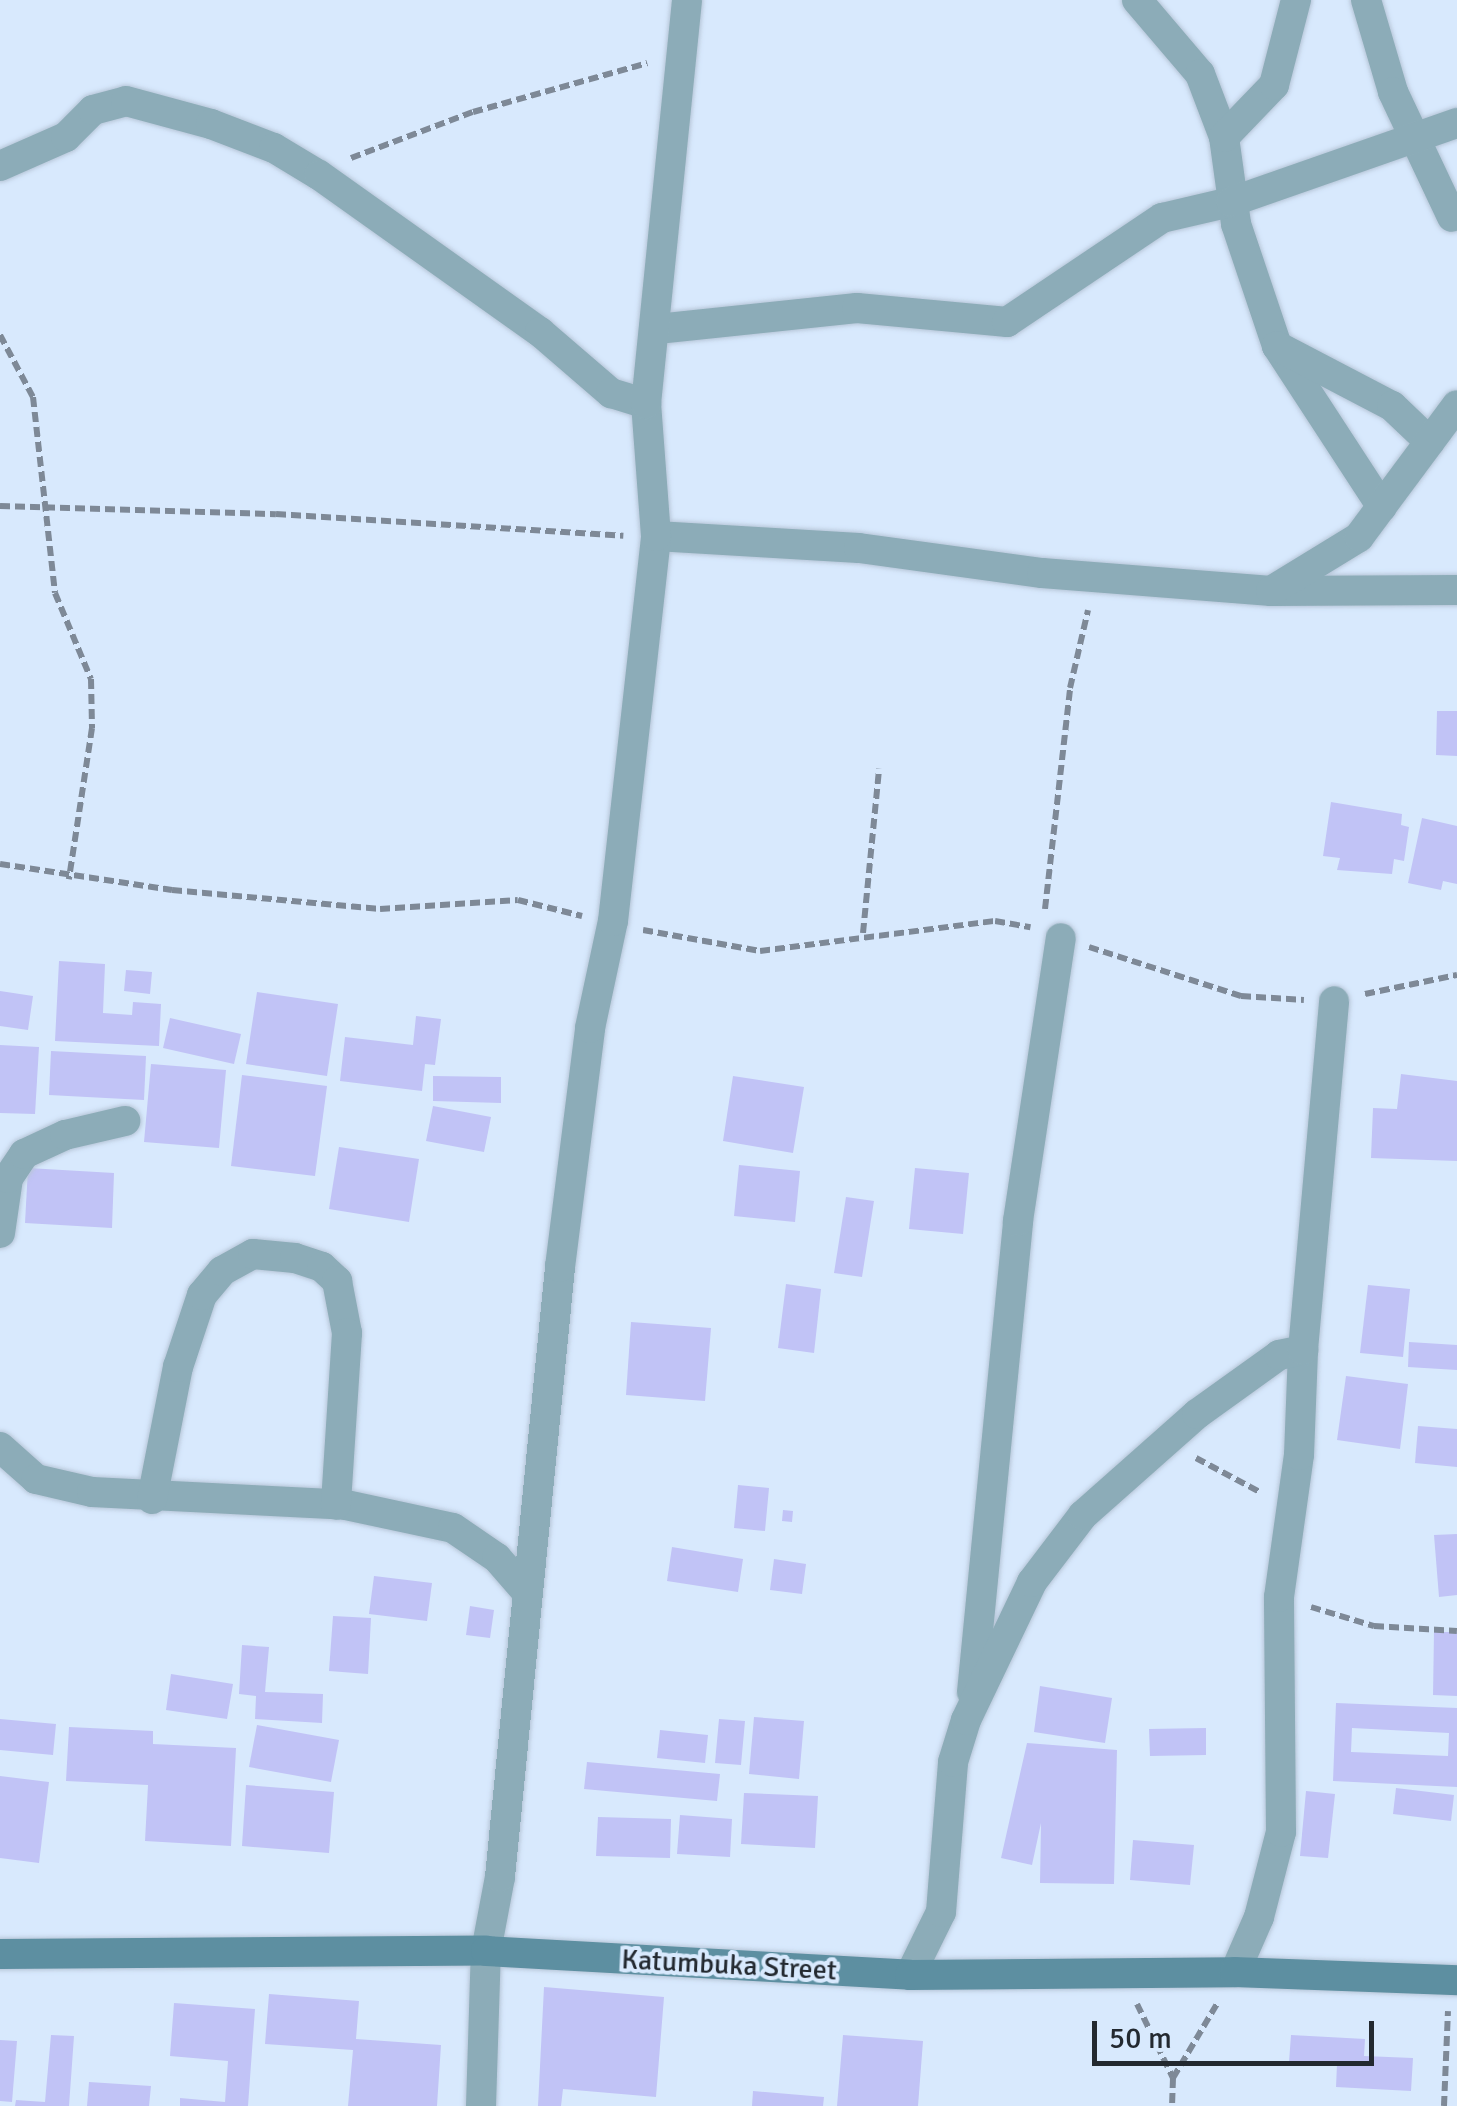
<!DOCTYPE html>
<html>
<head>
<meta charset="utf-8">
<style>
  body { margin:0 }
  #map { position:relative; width:1457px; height:2106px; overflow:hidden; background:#d8e9fd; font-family:Signika,sans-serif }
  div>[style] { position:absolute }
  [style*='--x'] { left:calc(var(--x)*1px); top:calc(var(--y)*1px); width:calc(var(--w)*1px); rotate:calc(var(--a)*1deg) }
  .building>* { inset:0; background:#c1c3f6 }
  .path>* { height:6px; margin-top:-3px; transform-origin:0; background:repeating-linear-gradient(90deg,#7e8997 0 10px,transparent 0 15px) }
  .roads { filter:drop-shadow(0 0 2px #b7c6d8) drop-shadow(0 0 2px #b7c6d8) }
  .minor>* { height:30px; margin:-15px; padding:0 15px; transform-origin:15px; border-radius:15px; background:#8cacb8 }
  .secondary>* { height:30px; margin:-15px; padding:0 15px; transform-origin:15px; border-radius:15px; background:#5d8fa1 }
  span { translate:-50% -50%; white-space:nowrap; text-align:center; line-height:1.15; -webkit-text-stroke:8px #d8e9fd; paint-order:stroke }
  .street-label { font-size:28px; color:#232930 }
  .scale { position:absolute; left:1092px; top:2021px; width:282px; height:45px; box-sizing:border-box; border:5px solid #232930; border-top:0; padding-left:12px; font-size:30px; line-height:35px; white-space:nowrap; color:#232930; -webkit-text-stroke:8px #d8e9fd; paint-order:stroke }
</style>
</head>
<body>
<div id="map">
  <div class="building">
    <div style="clip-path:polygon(1437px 711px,1457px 711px,1457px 756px,1436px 755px)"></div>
    <div style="clip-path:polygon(1331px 802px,1402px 814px,1401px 825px,1409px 827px,1404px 861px,1394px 859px,1392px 874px,1337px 870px,1340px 858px,1323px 856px)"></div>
    <div style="clip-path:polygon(1422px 818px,1457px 826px,1457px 884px,1443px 881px,1441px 890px,1408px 883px)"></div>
    <div style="clip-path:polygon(59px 961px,105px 964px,103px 1013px,132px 1015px,133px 1002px,161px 1004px,159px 1046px,55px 1041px)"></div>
    <div style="clip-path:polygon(126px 970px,152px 972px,150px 994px,124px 991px)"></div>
    <div style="clip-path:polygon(0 991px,33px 996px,28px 1030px,0 1026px)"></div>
    <div style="clip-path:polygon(257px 992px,338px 1004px,327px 1076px,246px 1064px)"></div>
    <div style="clip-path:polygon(416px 1016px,441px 1019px,435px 1065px,425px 1064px,422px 1091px,340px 1081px,345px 1037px,413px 1045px)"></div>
    <div style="clip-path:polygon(170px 1018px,241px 1034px,234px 1064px,163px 1048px)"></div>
    <div style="clip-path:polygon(0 1045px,39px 1047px,35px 1114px,0 1113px)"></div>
    <div style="clip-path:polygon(51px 1051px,146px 1056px,144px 1100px,49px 1095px)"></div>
    <div style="clip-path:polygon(151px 1064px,226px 1070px,219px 1148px,144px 1142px)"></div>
    <div style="clip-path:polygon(1401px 1074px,1457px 1081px,1457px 1161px,1371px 1158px,1373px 1108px,1397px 1109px)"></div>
    <div style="clip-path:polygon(242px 1075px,327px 1086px,315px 1176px,231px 1166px)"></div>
    <div style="clip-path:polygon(433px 1076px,501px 1077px,501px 1103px,433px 1101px)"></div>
    <div style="clip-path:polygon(733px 1076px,804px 1087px,793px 1153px,723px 1141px)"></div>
    <div style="clip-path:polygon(433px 1106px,491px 1117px,484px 1152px,426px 1141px)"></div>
    <div style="clip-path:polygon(339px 1147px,419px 1159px,409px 1222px,329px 1209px)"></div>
    <div style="clip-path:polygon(739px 1165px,800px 1171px,795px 1222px,734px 1216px)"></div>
    <div style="clip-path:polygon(28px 1168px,114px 1173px,112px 1228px,25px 1223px)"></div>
    <div style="clip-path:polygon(915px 1168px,969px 1173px,963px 1234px,909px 1229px)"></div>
    <div style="clip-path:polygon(846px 1197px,874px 1201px,862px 1277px,834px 1273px)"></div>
    <div style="clip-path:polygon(786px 1284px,821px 1289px,814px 1353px,778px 1348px)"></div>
    <div style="clip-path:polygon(1368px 1285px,1410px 1289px,1403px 1357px,1360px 1353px)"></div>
    <div style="clip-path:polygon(631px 1322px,711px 1328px,705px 1401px,626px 1395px)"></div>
    <div style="clip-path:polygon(1409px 1342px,1457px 1345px,1457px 1370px,1408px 1367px)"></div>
    <div style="clip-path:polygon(1346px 1376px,1408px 1384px,1400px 1449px,1337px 1440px)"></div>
    <div style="clip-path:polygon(1418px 1426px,1457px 1429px,1457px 1467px,1415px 1463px)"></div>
    <div style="clip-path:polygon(738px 1485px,769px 1488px,765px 1531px,734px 1528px)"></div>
    <div style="clip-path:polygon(783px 1510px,793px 1511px,792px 1522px,782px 1521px)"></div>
    <div style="clip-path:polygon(1457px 1534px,1457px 1595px,1439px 1597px,1434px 1535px)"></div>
    <div style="clip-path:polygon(672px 1547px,743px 1559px,738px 1592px,667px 1581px)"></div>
    <div style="clip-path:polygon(774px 1559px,806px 1564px,802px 1594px,770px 1590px)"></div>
    <div style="clip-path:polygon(374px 1576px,432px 1583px,427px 1621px,369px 1614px)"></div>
    <div style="clip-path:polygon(470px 1606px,494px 1610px,490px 1638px,466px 1635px)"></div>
    <div style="clip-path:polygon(333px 1616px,371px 1618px,368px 1674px,329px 1671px)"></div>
    <div style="clip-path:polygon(1434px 1632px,1457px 1632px,1457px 1696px,1433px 1695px)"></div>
    <div style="clip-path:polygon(242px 1645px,269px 1647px,265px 1692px,323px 1694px,322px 1723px,255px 1719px,256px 1696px,239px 1694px)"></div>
    <div style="clip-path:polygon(171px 1674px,233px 1684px,227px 1719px,166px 1710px)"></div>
    <div style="clip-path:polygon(1040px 1686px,1112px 1698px,1105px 1743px,1034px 1732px)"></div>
    <div style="clip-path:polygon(evenodd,1336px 1703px,1457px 1708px,1457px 1787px,1333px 1781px,1336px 1703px,1352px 1728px,1449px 1733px,1448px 1756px,1351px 1752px,1352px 1728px)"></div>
    <div style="clip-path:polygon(754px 1717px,804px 1721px,799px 1779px,749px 1774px)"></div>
    <div style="clip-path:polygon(0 1719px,56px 1724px,53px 1755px,0 1750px)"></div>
    <div style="clip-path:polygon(719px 1719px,745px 1721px,741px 1765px,715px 1763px)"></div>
    <div style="clip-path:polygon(257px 1725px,339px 1740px,331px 1782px,249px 1767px)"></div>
    <div style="clip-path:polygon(69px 1727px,153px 1731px,153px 1744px,236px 1748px,231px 1846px,145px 1841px,148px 1785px,66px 1781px)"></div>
    <div style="clip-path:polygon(1206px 1728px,1206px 1755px,1150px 1756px,1149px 1729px)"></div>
    <div style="clip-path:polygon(660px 1730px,708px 1735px,705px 1763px,657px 1758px)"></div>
    <div style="clip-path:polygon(1027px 1743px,1117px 1750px,1114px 1884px,1040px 1883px,1041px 1823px,1032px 1865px,1001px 1858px)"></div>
    <div style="clip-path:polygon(587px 1762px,720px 1774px,717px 1801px,584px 1789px)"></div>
    <div style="clip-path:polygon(0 1776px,49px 1782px,39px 1863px,0 1858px)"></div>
    <div style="clip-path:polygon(246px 1785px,334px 1792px,329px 1853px,242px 1846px)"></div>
    <div style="clip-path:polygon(1396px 1788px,1454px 1795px,1451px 1821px,1393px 1814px)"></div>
    <div style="clip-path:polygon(1306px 1791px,1335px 1794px,1328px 1858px,1300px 1856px)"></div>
    <div style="clip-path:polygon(744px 1793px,818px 1796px,815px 1848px,741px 1844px)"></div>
    <div style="clip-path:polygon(680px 1815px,732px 1819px,730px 1857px,677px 1854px)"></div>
    <div style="clip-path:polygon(598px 1817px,671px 1819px,670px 1858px,596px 1856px)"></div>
    <div style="clip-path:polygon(1133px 1840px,1194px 1845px,1190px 1885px,1130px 1880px)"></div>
    <div style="clip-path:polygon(544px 1987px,664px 1997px,656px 2097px,563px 2089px,561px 2106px,538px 2106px)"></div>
    <div style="clip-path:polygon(269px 1994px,359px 2001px,356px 2039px,441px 2045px,437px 2106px,348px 2106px,353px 2050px,265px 2044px)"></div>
    <div style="clip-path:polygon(174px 2003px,255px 2009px,248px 2106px,180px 2106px,180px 2098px,225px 2102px,228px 2061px,170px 2056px)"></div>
    <div style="clip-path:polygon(51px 2035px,74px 2036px,69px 2106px,15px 2106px,16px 2100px,45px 2102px)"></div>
    <div style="clip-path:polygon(843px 2035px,923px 2041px,918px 2106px,837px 2106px)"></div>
    <div style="clip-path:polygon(1291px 2035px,1365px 2039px,1364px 2056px,1413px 2058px,1411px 2091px,1336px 2087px,1337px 2064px,1289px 2062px)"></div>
    <div style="clip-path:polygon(0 2040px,17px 2041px,12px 2102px,0 2101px)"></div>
    <div style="clip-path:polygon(89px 2082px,151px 2086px,149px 2106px,87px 2106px)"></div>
    <div style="clip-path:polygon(753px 2091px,824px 2097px,823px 2106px,752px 2106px)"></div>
  </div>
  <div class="path">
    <div style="--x:351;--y:158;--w:130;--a:-20.7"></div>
    <div style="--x:473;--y:112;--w:181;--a:-15.7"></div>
    <div style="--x:0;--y:335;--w:70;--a:62"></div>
    <div style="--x:33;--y:397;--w:197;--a:83.6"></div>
    <div style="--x:55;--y:593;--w:93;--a:67.3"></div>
    <div style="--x:91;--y:679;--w:49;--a:88.8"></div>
    <div style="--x:92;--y:728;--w:153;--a:98.7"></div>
    <div style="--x:0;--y:506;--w:276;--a:1.7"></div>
    <div style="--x:276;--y:514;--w:348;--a:3.6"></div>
    <div style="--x:0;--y:864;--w:174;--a:8.6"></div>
    <div style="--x:172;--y:890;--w:209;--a:5.2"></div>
    <div style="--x:380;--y:909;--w:138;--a:-3.7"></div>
    <div style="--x:518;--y:900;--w:66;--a:14"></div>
    <div style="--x:1045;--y:909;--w:222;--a:-83.5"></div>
    <div style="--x:1070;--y:688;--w:80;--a:-77"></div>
    <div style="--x:643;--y:930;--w:119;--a:10.2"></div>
    <div style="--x:760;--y:951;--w:237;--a:-7.3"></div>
    <div style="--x:995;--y:921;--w:36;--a:10"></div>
    <div style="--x:863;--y:933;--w:165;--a:-84.4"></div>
    <div style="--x:1089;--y:947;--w:160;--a:17.9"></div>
    <div style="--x:1241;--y:996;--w:63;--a:3.6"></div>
    <div style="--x:1365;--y:994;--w:94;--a:-11.7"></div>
    <div style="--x:1196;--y:1458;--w:72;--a:28"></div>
    <div style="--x:1311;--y:1607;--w:66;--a:16.8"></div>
    <div style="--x:1374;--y:1626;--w:83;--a:3.4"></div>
    <div style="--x:1137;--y:2004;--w:82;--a:64.1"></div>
    <div style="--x:1173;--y:2078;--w:28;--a:92"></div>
    <div style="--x:1173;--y:2078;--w:86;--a:-59.3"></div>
    <div style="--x:1444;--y:2106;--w:95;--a:-87.6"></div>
  </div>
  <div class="roads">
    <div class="minor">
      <div style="--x:1137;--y:0;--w:97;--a:49.6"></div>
      <div style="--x:1200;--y:74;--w:67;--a:69.1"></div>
      <div style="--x:1224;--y:137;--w:88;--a:82.1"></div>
      <div style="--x:1236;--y:224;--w:129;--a:71.4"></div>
      <div style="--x:1277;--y:346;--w:192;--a:56.9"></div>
      <div style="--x:1366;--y:0;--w:96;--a:73.6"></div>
      <div style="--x:1393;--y:92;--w:138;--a:64.7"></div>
      <div style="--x:1224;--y:137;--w:72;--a:-46.1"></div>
      <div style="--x:1274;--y:85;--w:88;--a:-75.5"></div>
      <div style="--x:0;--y:166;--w:72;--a:-23.7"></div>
      <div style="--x:66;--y:137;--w:38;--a:-45"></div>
      <div style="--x:93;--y:110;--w:34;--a:-15"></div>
      <div style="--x:126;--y:101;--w:88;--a:15.1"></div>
      <div style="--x:211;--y:124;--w:67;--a:20.9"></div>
      <div style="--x:274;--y:148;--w:52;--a:31"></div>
      <div style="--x:319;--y:175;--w:271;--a:35.4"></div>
      <div style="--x:540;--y:332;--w:94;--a:40.7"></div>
      <div style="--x:611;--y:393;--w:37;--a:17"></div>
      <div style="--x:657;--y:329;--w:201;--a:-6"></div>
      <div style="--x:857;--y:308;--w:151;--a:5.3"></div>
      <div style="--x:1007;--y:322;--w:187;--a:-33.9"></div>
      <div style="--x:1162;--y:218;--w:71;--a:-13.1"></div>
      <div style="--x:1231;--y:202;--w:239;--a:-19.3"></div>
      <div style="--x:1277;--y:346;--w:130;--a:27.6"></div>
      <div style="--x:1392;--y:406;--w:52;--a:43.5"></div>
      <div style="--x:656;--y:536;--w:203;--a:3.4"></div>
      <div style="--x:859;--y:548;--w:185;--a:7.8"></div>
      <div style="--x:1042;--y:573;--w:230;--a:4.5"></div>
      <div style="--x:1271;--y:591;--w:186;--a:-0.3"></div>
      <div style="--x:1271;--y:591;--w:103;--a:-31.5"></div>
      <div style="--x:1359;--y:537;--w:164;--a:-53.4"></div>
      <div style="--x:0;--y:1233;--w:56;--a:-81.7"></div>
      <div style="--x:8;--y:1178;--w:29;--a:-56"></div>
      <div style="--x:24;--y:1154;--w:45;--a:-24.9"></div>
      <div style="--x:65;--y:1135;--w:62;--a:-13.1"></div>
      <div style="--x:0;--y:1447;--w:48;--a:41.6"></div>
      <div style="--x:36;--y:1479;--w:57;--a:13.1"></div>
      <div style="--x:92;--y:1492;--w:254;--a:2.9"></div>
      <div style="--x:346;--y:1505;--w:109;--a:12.1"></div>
      <div style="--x:453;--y:1528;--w:53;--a:34.3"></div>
      <div style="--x:497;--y:1558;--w:41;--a:48.9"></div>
      <div style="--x:152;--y:1499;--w:135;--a:-78.9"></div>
      <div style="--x:178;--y:1367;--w:76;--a:-71.6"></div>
      <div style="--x:202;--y:1295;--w:31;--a:-50"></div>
      <div style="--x:222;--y:1271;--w:35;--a:-29"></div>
      <div style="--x:253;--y:1254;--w:42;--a:5.4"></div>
      <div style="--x:295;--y:1258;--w:28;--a:18"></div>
      <div style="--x:322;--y:1267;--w:21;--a:43"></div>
      <div style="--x:337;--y:1281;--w:53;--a:79.1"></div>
      <div style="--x:347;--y:1333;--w:172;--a:93.7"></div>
      <div style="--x:972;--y:1692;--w:473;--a:-84.4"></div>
      <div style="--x:1018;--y:1221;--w:286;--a:-81.4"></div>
      <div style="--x:1235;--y:1972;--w:60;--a:-66.4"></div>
      <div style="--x:1259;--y:1917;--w:88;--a:-75.5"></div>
      <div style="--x:1281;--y:1832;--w:235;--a:-90.5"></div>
      <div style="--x:1279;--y:1597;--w:143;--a:-82"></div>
      <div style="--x:1299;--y:1455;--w:105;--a:-87.8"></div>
      <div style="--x:910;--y:1975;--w:70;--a:-63.8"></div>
      <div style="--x:941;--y:1912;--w:150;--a:-85.4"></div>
      <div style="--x:953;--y:1762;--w:44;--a:-72.8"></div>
      <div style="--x:966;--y:1720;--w:153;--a:-64.4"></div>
      <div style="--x:1032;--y:1582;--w:84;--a:-52.7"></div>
      <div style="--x:1083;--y:1515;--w:152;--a:-41.5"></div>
      <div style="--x:1197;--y:1414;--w:101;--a:-35.7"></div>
      <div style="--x:1279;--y:1355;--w:25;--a:-12"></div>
      <div style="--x:1303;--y:1350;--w:350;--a:-84.9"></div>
      <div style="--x:481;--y:2106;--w:155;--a:-88.2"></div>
      <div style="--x:486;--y:1951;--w:75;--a:-79.3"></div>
      <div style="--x:500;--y:1877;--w:613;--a:-84.38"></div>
      <div style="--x:560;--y:1267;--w:241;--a:-82.8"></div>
      <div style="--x:590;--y:1028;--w:109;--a:-77.9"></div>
      <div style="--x:613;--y:921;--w:387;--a:-83.6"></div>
      <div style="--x:656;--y:536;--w:132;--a:-94.3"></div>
      <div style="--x:646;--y:404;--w:406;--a:-84.2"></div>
    </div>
    <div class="secondary">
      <div style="--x:0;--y:1954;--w:486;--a:-0.4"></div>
      <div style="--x:486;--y:1951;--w:425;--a:3.2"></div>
      <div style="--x:910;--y:1975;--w:325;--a:-0.5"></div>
      <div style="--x:1235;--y:1972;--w:222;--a:2.1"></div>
    </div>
  </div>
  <div class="street-label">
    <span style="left:729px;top:1965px;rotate:3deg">Katumbuka Street</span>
  </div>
  <div class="scale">50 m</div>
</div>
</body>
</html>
